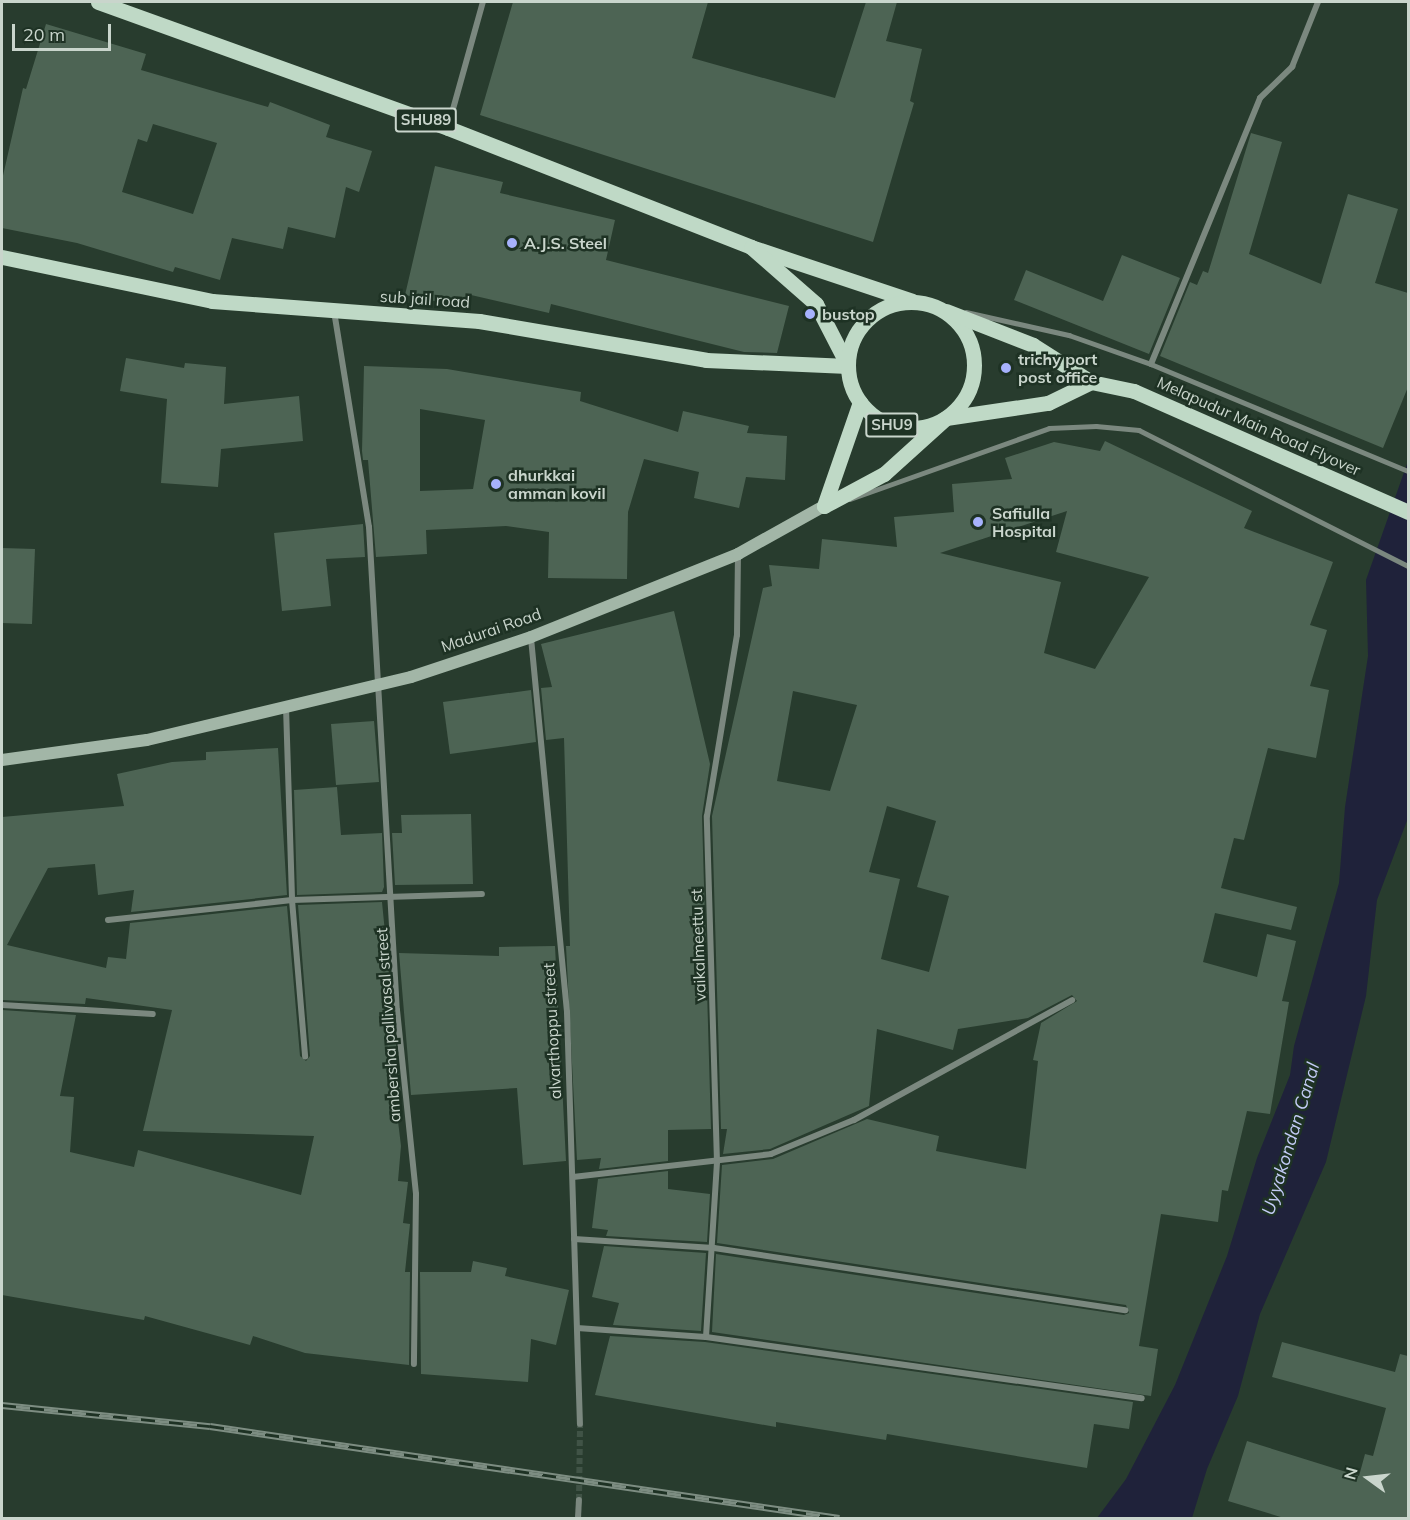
<!DOCTYPE html>
<html>
<head>
<meta charset="utf-8">
<style>
  body { margin:0 }
  #map { position:relative; width:1410px; height:1520px; overflow:hidden; background:#283c2e; font-family:Mulish,sans-serif }
  div>[style] { position:absolute }
  [style*='--x'] { left:calc(var(--x)*1px); top:calc(var(--y)*1px); width:calc(var(--w)*1px); rotate:calc(var(--a)*1deg) }
  .water>* { inset:0; background:#1f223a }
  .building>* { inset:0; background:#4d6454 }
  .street-tunnel>* { height:6px; margin-top:-3px; transform-origin:0; background:repeating-linear-gradient(90deg,#405346 0 6px,transparent 0 9px) }
  .lane>* { height:4.5px; margin:-2.25px; padding:0 2.25px; transform-origin:2.25px; border-radius:2.25px; background:#7b887f }
  .street>* { height:6px; margin:-3px; padding:0 3px; transform-origin:3px; border-radius:3px; background:#7b887f }
  .secondary>* { height:12px; margin:-6px; padding:0 6px; transform-origin:6px; border-radius:6px; background:#a2b6a7 }
  .primary>* { height:15px; margin:-7.5px; padding:0 7.5px; transform-origin:7.5px; border-radius:7.5px; background:#bfd9c6 }
  .primary>.ring { margin:-7.5px; padding:0; box-sizing:content-box; background:none; border:15px solid #bfd9c6; border-radius:50% }
  .rail>* { height:7px; margin-top:-3.5px; transform-origin:0; background:repeating-linear-gradient(90deg,#1e3224 0 14px,#7d8d82 0 28px); box-sizing:border-box; border-block:2px solid #7d8d82 }
  .dots>* { width:16px; height:16px; translate:-50% -50%; box-sizing:border-box; border:3px solid #1e3224; border-radius:50% }
  span { translate:-50% -50%; white-space:nowrap; text-align:center; line-height:1.15; -webkit-text-stroke:5px #1e3224; paint-order:stroke }
  .shield-label span { padding:2px 4px; background:#1e3224; border:2px solid; border-radius:4px; -webkit-text-stroke-width:0 }
  .shield-label { font-size:15px; color:#c9d5cc; font-weight:700 }
  .poi-label { font-size:16px; color:#c9d5cc; font-weight:700 }
  .left { translate:0 -50%; text-align:left }
  .street-label { font-size:16px; color:#c9d5cc }
  .water-label { font-size:18px; color:#c3cbf6; font-style:italic }
  .frame { position:absolute; inset:0; border:3px solid #c9d5cc; pointer-events:none }
  .north { position:absolute; left:1338px; top:1448px; width:60px; height:60px; -webkit-text-stroke:4px #1e3224; paint-order:stroke; rotate:285deg; font-size:16px; font-weight:700; line-height:24px; text-align:center; color:#c9d5cc }
  .north::after { content:''; display:block; margin:auto; width:21px; height:27px; background:#c9d5cc; clip-path:polygon(50% 0,100% 100%,50% 72%,0 100%) }
  .scale { position:absolute; left:12px; top:24px; width:99px; height:27px; box-sizing:border-box; border:3px solid #c9d5cc; border-top:0; padding-left:8px; font-size:18px; line-height:21px; white-space:nowrap; color:#c9d5cc; -webkit-text-stroke:4px #1e3224; paint-order:stroke }
</style>
</head>
<body>
<div id="map">
  <div class="water">
    <div style="clip-path:polygon(1408px 461px,1408px 818px,1377px 900px,1366px 996px,1326px 1162px,1260px 1314px,1238px 1396px,1207px 1469px,1192px 1518px,1097px 1518px,1126px 1479px,1175px 1385px,1227px 1256px,1257px 1158px,1290px 1075px,1294px 1046px,1339px 883px,1345px 807px,1368px 656px,1366px 580px)"></div>
  </div>
  <div class="building">
    <div style="clip-path:polygon(513px 2px,708px 2px,692px 58px,835px 98px,866px 2px,897px 2px,886px 41px,922px 49px,910px 101px,914px 103px,873px 242px,480px 115px)"></div>
    <div style="clip-path:polygon(evenodd,46px 24px,146px 54px,141px 70px,268px 107px,270px 102px,330px 125px,326px 137px,372px 151px,359px 192px,346px 187px,335px 238px,288px 227px,283px 249px,232px 238px,220px 280px,175px 267px,173px 272px,77px 243px,2px 228px,2px 180px,23px 88px,26px 89px,46px 24px,153px 124px,217px 143px,193px 214px,122px 192px,138px 139px,147px 142px,153px 124px)"></div>
    <div style="clip-path:polygon(1251px 133px,1282px 142px,1249px 254px,1321px 284px,1348px 194px,1398px 209px,1375px 283px,1408px 293px,1408px 387px,1383px 448px,1160px 356px,1190px 282px,1197px 285px,1203px 271px,1208px 273px)"></div>
    <div style="clip-path:polygon(435px 166px,503px 182px,500px 193px,615px 220px,606px 260px,789px 306px,777px 353px,744px 352px,551px 304px,549px 313px,471px 295px,468px 308px,405px 295px)"></div>
    <div style="clip-path:polygon(1122px 255px,1180px 278px,1149px 354px,1014px 300px,1026px 270px,1103px 301px)"></div>
    <div style="clip-path:polygon(126px 358px,184px 368px,185px 363px,226px 367px,224px 404px,299px 396px,303px 441px,221px 449px,218px 487px,161px 483px,167px 399px,120px 391px)"></div>
    <div style="clip-path:polygon(evenodd,364px 366px,447px 369px,581px 392px,580px 401px,678px 432px,683px 411px,749px 426px,747px 433px,787px 436px,785px 480px,746px 477px,739px 508px,694px 498px,699px 472px,644px 459px,628px 512px,627px 579px,548px 578px,549px 532px,506px 526px,426px 530px,427px 554px,376px 557px,368px 460px,363px 460px,362px 451px,364px 366px,420px 409px,485px 420px,473px 489px,420px 491px,420px 409px)"></div>
    <div style="clip-path:polygon(evenodd,1105px 441px,1252px 511px,1244px 528px,1333px 562px,1310px 625px,1327px 630px,1310px 686px,1329px 690px,1316px 758px,1268px 748px,1244px 840px,1234px 838px,1221px 888px,1297px 907px,1291px 930px,1215px 913px,1203px 962px,1257px 977px,1267px 934px,1296px 941px,1282px 1001px,1289px 1002px,1270px 1114px,1247px 1111px,1228px 1191px,1222px 1190px,1218px 1222px,1161px 1214px,1139px 1346px,1158px 1349px,1151px 1396px,712px 1332px,716px 1254px,1124px 1315px,1129px 1313px,1126px 1305px,717px 1243px,722px 1165px,773px 1159px,867px 1119px,939px 1136px,936px 1151px,1026px 1169px,1038px 1061px,1033px 1060px,1041px 1023px,1077px 1001px,1072px 995px,1028px 1018px,958px 1029px,953px 1050px,877px 1029px,869px 1106px,770px 1149px,723px 1154px,727px 1129px,721px 1129px,712px 816px,763px 588px,772px 586px,769px 565px,819px 569px,822px 539px,897px 547px,894px 517px,954px 512px,952px 484px,1012px 479px,1005px 458px,1054px 442px,1100px 451px,1105px 441px,1067px 511px,1056px 552px,1149px 577px,1095px 669px,1044px 653px,1061px 582px,940px 553px,1067px 511px,1105px 441px,793px 691px,857px 705px,830px 791px,777px 781px,793px 691px,1105px 441px,887px 806px,936px 821px,917px 887px,949px 896px,929px 972px,881px 959px,900px 879px,869px 872px,887px 806px)"></div>
    <div style="clip-path:polygon(363px 524px,365px 557px,326px 559px,331px 606px,282px 611px,274px 533px)"></div>
    <div style="clip-path:polygon(2px 548px,35px 549px,32px 624px,2px 623px)"></div>
    <div style="clip-path:polygon(674px 611px,710px 764px,702px 816px,711px 1129px,668px 1130px,668px 1161px,599px 1169px,601px 1158px,577px 1160px,566px 946px,570px 946px,564px 738px,546px 740px,541px 688px,552px 687px,541px 644px)"></div>
    <div style="clip-path:polygon(531px 690px,536px 742px,450px 754px,443px 702px)"></div>
    <div style="clip-path:polygon(374px 721px,379px 782px,336px 785px,331px 724px)"></div>
    <div style="clip-path:polygon(278px 748px,287px 895px,131px 912px,134px 890px,98px 895px,95px 864px,48px 868px,7px 945px,106px 968px,108px 957px,126px 959px,130px 923px,287px 906px,300px 1056px,306px 1061px,310px 1056px,298px 905px,382px 902px,401px 1095px,395px 1096px,401px 1146px,398px 1181px,408px 1182px,403px 1223px,410px 1224px,405px 1272px,410px 1272px,409px 1365px,305px 1353px,253px 1336px,250px 1345px,145px 1316px,144px 1320px,2px 1295px,2px 1010px,76px 1015px,60px 1096px,74px 1097px,70px 1152px,134px 1167px,138px 1150px,301px 1195px,314px 1136px,143px 1131px,172px 1010px,86px 998px,85px 1004px,2px 1000px,2px 817px,124px 806px,117px 774px,172px 762px,206px 760px,206px 752px)"></div>
    <div style="clip-path:polygon(337px 787px,341px 835px,382px 833px,384px 887px,382px 892px,297px 895px,294px 790px)"></div>
    <div style="clip-path:polygon(471px 814px,473px 884px,395px 885px,392px 833px,402px 833px,401px 815px)"></div>
    <div style="clip-path:polygon(555px 946px,566px 1161px,523px 1165px,517px 1088px,411px 1095px,399px 953px,499px 956px,499px 947px)"></div>
    <div style="clip-path:polygon(668px 1171px,668px 1189px,710px 1194px,707px 1242px,606px 1236px,608px 1230px,592px 1228px,598px 1179px)"></div>
    <div style="clip-path:polygon(604px 1246px,706px 1253px,701px 1331px,613px 1325px,619px 1303px,592px 1297px)"></div>
    <div style="clip-path:polygon(473px 1261px,507px 1268px,505px 1276px,569px 1290px,556px 1345px,531px 1339px,528px 1382px,421px 1374px,420px 1272px,471px 1272px)"></div>
    <div style="clip-path:polygon(610px 1336px,705px 1342px,1133px 1402px,1129px 1429px,1094px 1424px,1087px 1468px,887px 1434px,886px 1440px,776px 1422px,776px 1427px,595px 1395px)"></div>
    <div style="clip-path:polygon(1282px 1342px,1395px 1372px,1400px 1354px,1408px 1356px,1408px 1518px,1284px 1518px,1228px 1501px,1247px 1441px,1359px 1476px,1365px 1454px,1373px 1456px,1386px 1408px,1272px 1377px)"></div>
  </div>
  <div class="street-tunnel">
    <div style="--x:579;--y:1500;--w:76;--a:-89.2"></div>
  </div>
  <div class="lane">
    <div style="--x:966;--y:312;--w:106;--a:12.6"></div>
    <div style="--x:1069;--y:335;--w:87;--a:19.5"></div>
    <div style="--x:1151;--y:364;--w:278;--a:22.6"></div>
    <div style="--x:850;--y:499;--w:211;--a:-19.6"></div>
    <div style="--x:1049;--y:428;--w:47;--a:-2.4"></div>
    <div style="--x:1096;--y:426;--w:43;--a:5.3"></div>
    <div style="--x:1139;--y:430;--w:301;--a:26.8"></div>
  </div>
  <div class="street">
    <div style="--x:448;--y:127;--w:130;--a:-74.4"></div>
    <div style="--x:334;--y:311;--w:219;--a:80.8"></div>
    <div style="--x:369;--y:527;--w:484;--a:86.7"></div>
    <div style="--x:397;--y:1010;--w:185;--a:84.1"></div>
    <div style="--x:416;--y:1194;--w:170;--a:90.7"></div>
    <div style="--x:1151;--y:364;--w:287;--a:-67.7"></div>
    <div style="--x:1260;--y:98;--w:45;--a:-44.1"></div>
    <div style="--x:1292;--y:67;--w:70;--a:-68.2"></div>
    <div style="--x:531;--y:638;--w:376;--a:84.5"></div>
    <div style="--x:567;--y:1012;--w:412;--a:88.2"></div>
    <div style="--x:286;--y:707;--w:193;--a:88.2"></div>
    <div style="--x:292;--y:900;--w:157;--a:85.2"></div>
    <div style="--x:108;--y:920;--w:185;--a:-6.2"></div>
    <div style="--x:292;--y:900;--w:190;--a:-1.8"></div>
    <div style="--x:2;--y:1005;--w:151;--a:3.4"></div>
    <div style="--x:573;--y:1177;--w:199;--a:-6.6"></div>
    <div style="--x:771;--y:1154;--w:90;--a:-22.3"></div>
    <div style="--x:854;--y:1120;--w:249;--a:-28.8"></div>
    <div style="--x:574;--y:1239;--w:140;--a:3.7"></div>
    <div style="--x:714;--y:1248;--w:416;--a:8.6"></div>
    <div style="--x:577;--y:1328;--w:129;--a:4"></div>
    <div style="--x:706;--y:1337;--w:440;--a:8"></div>
    <div style="--x:706;--y:1337;--w:175;--a:-86.4"></div>
    <div style="--x:717;--y:1162;--w:346;--a:-91.7"></div>
    <div style="--x:707;--y:816;--w:183;--a:-80.6"></div>
    <div style="--x:737;--y:635;--w:80;--a:-89.3"></div>
    <div style="--x:578;--y:1518;--w:18;--a:-87"></div>
  </div>
  <div class="secondary">
    <div style="--x:2;--y:760;--w:146;--a:-7.9"></div>
    <div style="--x:147;--y:740;--w:271;--a:-13.4"></div>
    <div style="--x:411;--y:677;--w:126;--a:-18.4"></div>
    <div style="--x:531;--y:637;--w:223;--a:-21.8"></div>
    <div style="--x:738;--y:554;--w:98;--a:-29.2"></div>
  </div>
  <div class="primary">
    <div style="--x:98;--y:2;--w:372;--a:19.8"></div>
    <div style="--x:448;--y:128;--w:326;--a:21.4"></div>
    <div style="--x:751;--y:247;--w:170;--a:18.5"></div>
    <div style="--x:2;--y:257;--w:215;--a:11.8"></div>
    <div style="--x:212;--y:301;--w:268;--a:4.3"></div>
    <div style="--x:479;--y:321;--w:230;--a:9.7"></div>
    <div style="--x:706;--y:360;--w:142;--a:2.4"></div>
    <div style="--x:848;--y:366;--w:70;--a:-117.3"></div>
    <div style="--x:816;--y:304;--w:86;--a:-138.8"></div>
    <div class="ring" style="left:848px;top:302px;width:111px;height:111px"></div>
    <div style="--x:946;--y:311;--w:93;--a:21.3"></div>
    <div style="--x:1033;--y:345;--w:69;--a:32.5"></div>
    <div style="--x:1091;--y:382;--w:44;--a:11.8"></div>
    <div style="--x:1134;--y:391;--w:300;--a:23.8"></div>
    <div style="--x:824;--y:506;--w:68;--a:-28.1"></div>
    <div style="--x:884;--y:474;--w:84;--a:-42.1"></div>
    <div style="--x:946;--y:418;--w:103;--a:-8.4"></div>
    <div style="--x:1048;--y:403;--w:48;--a:-26"></div>
    <div style="--x:824;--y:506;--w:110;--a:-70.9"></div>
  </div>
  <div class="rail">
    <div style="--x:2;--y:1405;--w:209;--a:5.8"></div>
    <div style="--x:210;--y:1426;--w:636;--a:8.32"></div>
  </div>
  <div class="dots">
    <div style="left:512px;top:243px;background:#a6b1fc"></div>
    <div style="left:810px;top:314px;background:#a6b1fc"></div>
    <div style="left:1006px;top:368px;background:#a6b1fc"></div>
    <div style="left:496px;top:484px;background:#a6b1fc"></div>
    <div style="left:978px;top:522px;background:#a6b1fc"></div>
  </div>
  <div class="shield-label">
    <span style="left:426px;top:120px">SHU89</span>
    <span style="left:892px;top:425px">SHU9</span>
  </div>
  <div class="poi-label">
    <span class="left" style="left:524px;top:243px">A.J.S. Steel</span>
    <span class="left" style="left:822px;top:314px">bustop</span>
    <span class="left" style="left:1018px;top:368px">trichy port<br>post office</span>
    <span class="left" style="left:508px;top:484px">dhurkkai<br>amman kovil</span>
    <span class="left" style="left:992px;top:522px">Safiulla<br>Hospital</span>
  </div>
  <div class="street-label">
    <span style="left:425px;top:299px;rotate:4deg">sub jail road</span>
    <span style="left:1259px;top:426px;rotate:24deg">Melapudur Main Road Flyover</span>
    <span style="left:491px;top:630px;rotate:-19deg">Madurai Road</span>
    <span style="left:698px;top:945px;rotate:-92deg">vaikalmeettu st</span>
    <span style="left:388px;top:1025px;rotate:-94deg">ambersha pallivasal street</span>
    <span style="left:552px;top:1031px;rotate:-93deg">alvarthoppu street</span>
  </div>
  <div class="water-label">
    <span style="left:1291px;top:1139px;rotate:-73deg">Uyyakondan Canal</span>
  </div>
  <div class="frame"></div>
  <div class="north">N</div>
  <div class="scale">20 m</div>
</div>
</body>
</html>
